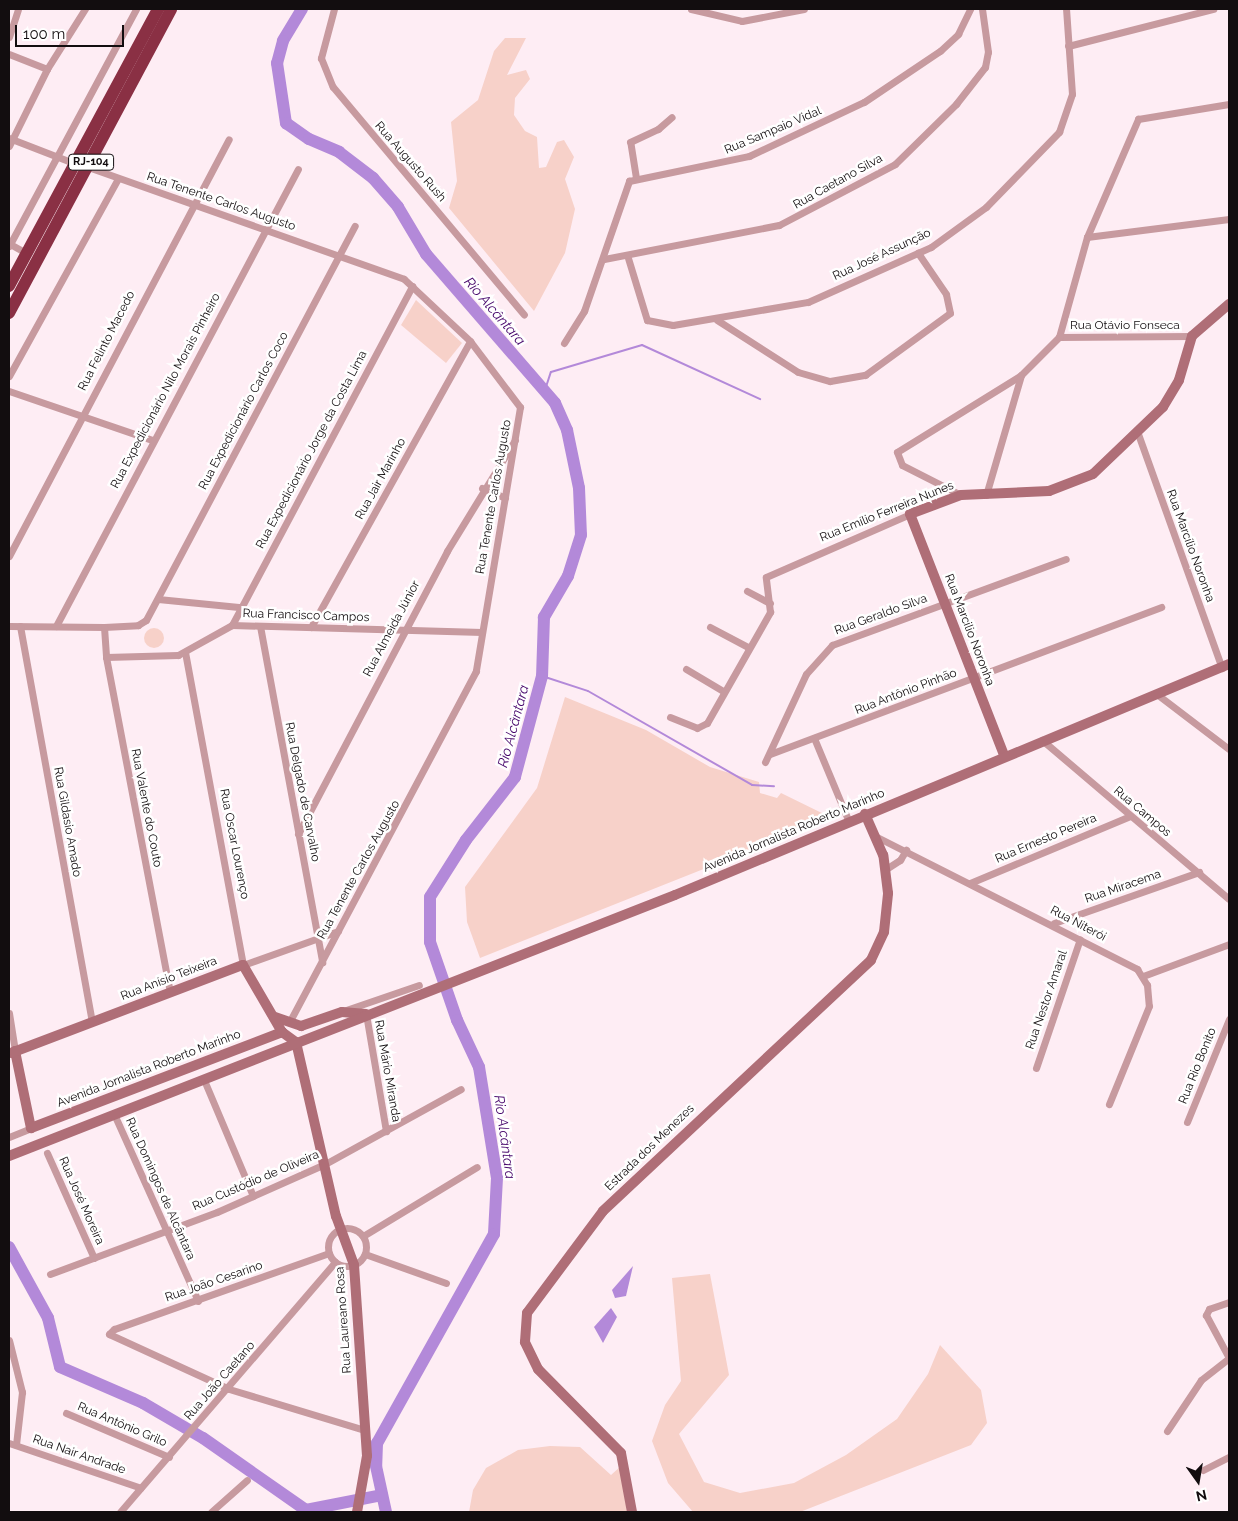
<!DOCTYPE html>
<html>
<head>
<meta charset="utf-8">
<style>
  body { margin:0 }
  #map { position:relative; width:1238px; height:1521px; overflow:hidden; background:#feedf4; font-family:Raleway,sans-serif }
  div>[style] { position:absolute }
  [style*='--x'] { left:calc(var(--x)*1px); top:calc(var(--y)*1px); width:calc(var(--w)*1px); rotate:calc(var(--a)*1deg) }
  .green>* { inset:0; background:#f7d1c9 }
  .round { border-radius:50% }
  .water>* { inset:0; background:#b389d9 }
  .stream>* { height:2px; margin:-1px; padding:0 1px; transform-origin:1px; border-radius:1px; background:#b389d9 }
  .river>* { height:12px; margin:-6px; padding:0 6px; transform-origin:6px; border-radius:6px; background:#b389d9 }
  .street>* { height:7px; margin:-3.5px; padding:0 3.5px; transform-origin:3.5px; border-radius:3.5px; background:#c79a9f }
  .street>.ring { margin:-3.5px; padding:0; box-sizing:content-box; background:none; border:7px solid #c79a9f; border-radius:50% }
  .secondary>* { height:10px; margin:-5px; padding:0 5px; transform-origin:5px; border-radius:5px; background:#af6e77 }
  .highway>* { height:12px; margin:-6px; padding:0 6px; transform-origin:6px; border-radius:6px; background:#8a3044 }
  span { translate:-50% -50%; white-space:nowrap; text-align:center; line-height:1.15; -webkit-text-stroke:5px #fff; paint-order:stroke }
  .shield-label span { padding:1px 4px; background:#fff; border:1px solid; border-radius:4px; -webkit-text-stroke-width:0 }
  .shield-label { font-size:11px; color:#120d0f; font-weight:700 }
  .street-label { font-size:12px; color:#120d0f }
  .water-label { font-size:14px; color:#48086c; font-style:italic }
  .frame { position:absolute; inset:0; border:10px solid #120d0f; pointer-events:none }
  .north { position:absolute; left:1173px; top:1456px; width:50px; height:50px; -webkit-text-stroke:4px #fff; paint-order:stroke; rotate:167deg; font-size:14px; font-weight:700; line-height:20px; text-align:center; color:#120d0f }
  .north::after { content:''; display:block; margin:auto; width:18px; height:22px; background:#120d0f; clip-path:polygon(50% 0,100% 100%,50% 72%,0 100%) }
  .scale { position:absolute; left:15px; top:25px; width:109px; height:22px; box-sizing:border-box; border:2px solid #120d0f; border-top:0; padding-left:6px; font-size:15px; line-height:18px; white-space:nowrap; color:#120d0f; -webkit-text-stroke:4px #fff; paint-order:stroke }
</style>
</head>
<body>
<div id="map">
  <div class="green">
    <div style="clip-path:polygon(505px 38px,526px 38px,507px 75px,526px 70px,530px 79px,515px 98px,514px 115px,525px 131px,537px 137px,539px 168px,546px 167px,557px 142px,564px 140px,574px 157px,565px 179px,575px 209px,565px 253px,534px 311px,449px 208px,457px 181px,451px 122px,478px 100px,494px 51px)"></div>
    <div style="clip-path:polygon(416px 300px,462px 343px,446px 363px,401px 325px)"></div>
    <div class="round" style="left:144px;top:628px;width:20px;height:20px"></div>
    <div style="clip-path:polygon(565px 697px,646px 730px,710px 767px,759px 782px,760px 793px,777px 798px,781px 793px,832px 818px,480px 958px,467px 922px,465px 887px,537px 788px)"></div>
    <div style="clip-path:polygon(710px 1274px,729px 1375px,679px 1434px,704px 1482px,740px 1493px,794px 1483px,846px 1455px,897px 1419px,928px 1374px,940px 1345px,981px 1390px,987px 1423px,971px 1445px,800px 1512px,693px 1512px,668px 1483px,652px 1441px,665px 1405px,681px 1381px,672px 1278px)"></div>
    <div style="clip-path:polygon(550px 1446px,580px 1447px,611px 1475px,621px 1466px,627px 1512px,469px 1512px,473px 1490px,486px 1468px,518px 1450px)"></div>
  </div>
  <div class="water">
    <div style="clip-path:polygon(633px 1266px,626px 1296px,615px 1298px,612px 1290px)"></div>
    <div style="clip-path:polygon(611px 1308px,617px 1317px,603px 1343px,594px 1327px)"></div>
  </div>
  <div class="stream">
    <div style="--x:545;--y:390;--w:19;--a:-72"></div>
    <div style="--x:551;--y:372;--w:95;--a:-16.5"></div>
    <div style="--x:642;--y:345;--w:130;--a:24.6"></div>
    <div style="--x:542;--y:676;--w:48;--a:18.1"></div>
    <div style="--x:588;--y:691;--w:189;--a:29.8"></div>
    <div style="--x:752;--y:785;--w:22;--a:3"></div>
  </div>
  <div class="river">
    <div style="--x:302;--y:9;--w:37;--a:121"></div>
    <div style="--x:283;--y:41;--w:23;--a:105"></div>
    <div style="--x:277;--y:63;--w:61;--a:81.5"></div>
    <div style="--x:286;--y:123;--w:28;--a:35"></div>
    <div style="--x:309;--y:139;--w:33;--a:23"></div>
    <div style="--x:339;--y:152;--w:43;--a:37.4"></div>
    <div style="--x:373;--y:178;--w:38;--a:49"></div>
    <div style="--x:398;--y:207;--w:55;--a:59.2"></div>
    <div style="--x:426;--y:254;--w:197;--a:49.1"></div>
    <div style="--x:555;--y:403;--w:30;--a:66"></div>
    <div style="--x:567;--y:430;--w:59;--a:78.3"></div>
    <div style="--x:579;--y:488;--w:47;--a:87.6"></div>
    <div style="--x:581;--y:535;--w:43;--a:107.6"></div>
    <div style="--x:568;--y:576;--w:48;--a:120.3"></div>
    <div style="--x:544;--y:617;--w:59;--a:91.9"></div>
    <div style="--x:542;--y:676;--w:105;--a:105"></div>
    <div style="--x:515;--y:777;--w:80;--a:127.9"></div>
    <div style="--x:466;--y:840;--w:67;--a:122.3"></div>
    <div style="--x:430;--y:897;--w:45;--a:90"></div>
    <div style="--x:430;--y:942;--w:83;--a:70.9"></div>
    <div style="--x:457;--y:1020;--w:52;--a:64.9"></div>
    <div style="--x:479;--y:1067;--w:112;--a:80.8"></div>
    <div style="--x:497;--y:1178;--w:56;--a:93.1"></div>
    <div style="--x:494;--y:1234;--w:240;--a:119.2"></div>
    <div style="--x:377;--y:1443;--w:23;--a:92"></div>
    <div style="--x:376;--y:1466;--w:47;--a:77.7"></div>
    <div style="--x:9;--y:1247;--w:81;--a:61.2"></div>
    <div style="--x:48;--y:1318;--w:50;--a:76.2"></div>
    <div style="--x:60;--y:1367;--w:90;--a:23.4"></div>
    <div style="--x:143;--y:1403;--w:69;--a:30.3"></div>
    <div style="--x:203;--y:1438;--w:126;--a:35"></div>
    <div style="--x:306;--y:1510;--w:77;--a:-11.2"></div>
  </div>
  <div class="street">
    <div style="--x:334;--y:9;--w:51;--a:104.9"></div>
    <div style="--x:321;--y:58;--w:31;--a:68"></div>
    <div style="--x:333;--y:87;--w:297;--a:50"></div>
    <div style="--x:691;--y:9;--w:52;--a:13.2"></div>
    <div style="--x:742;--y:21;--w:63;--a:-11"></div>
    <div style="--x:9;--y:37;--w:29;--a:-72"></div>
    <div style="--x:1068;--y:46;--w:150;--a:-14.3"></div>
    <div style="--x:9;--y:54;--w:41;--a:21.5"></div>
    <div style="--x:9;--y:138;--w:72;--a:21.2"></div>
    <div style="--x:9;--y:146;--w:86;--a:-63.7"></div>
    <div style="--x:47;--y:69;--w:71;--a:-57.7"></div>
    <div style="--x:88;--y:167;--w:335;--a:19.5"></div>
    <div style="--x:404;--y:279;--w:91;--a:43.2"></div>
    <div style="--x:470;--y:341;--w:83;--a:52.9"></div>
    <div style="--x:520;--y:407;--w:268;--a:99.5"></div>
    <div style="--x:476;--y:671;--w:398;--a:118"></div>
    <div style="--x:636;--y:178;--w:36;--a:-99"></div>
    <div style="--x:630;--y:142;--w:31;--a:-25"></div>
    <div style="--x:658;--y:129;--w:18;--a:-41"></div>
    <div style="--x:1087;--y:237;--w:143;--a:-7.2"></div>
    <div style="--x:10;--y:244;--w:18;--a:29"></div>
    <div style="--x:9;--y:246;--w:269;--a:-61.8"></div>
    <div style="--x:628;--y:258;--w:65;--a:73"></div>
    <div style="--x:647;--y:320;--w:26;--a:11"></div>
    <div style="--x:673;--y:325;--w:137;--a:-9.7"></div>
    <div style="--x:808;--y:302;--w:135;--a:-24.1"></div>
    <div style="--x:931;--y:247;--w:68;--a:-36"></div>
    <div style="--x:986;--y:207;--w:105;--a:-45.8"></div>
    <div style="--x:1059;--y:132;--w:40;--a:-71.1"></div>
    <div style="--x:1072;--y:94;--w:85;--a:-94"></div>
    <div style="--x:604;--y:259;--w:178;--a:-11"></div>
    <div style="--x:779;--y:225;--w:131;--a:-27.7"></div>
    <div style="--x:895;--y:164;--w:86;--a:-44.5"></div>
    <div style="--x:956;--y:104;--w:47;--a:-51.9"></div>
    <div style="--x:985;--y:67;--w:15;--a:-79"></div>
    <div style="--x:988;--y:52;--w:43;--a:-97.9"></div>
    <div style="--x:717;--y:320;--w:96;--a:32.7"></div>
    <div style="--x:798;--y:372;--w:33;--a:16"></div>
    <div style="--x:830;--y:381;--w:36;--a:-10"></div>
    <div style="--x:865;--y:375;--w:105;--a:-36.1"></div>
    <div style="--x:950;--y:313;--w:19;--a:-102"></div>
    <div style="--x:946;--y:294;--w:50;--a:-124.3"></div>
    <div style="--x:1059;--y:337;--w:133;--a:-0.4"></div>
    <div style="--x:564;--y:343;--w:38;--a:-58"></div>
    <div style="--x:584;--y:311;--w:138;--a:-70.9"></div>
    <div style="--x:629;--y:181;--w:123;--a:-11.8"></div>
    <div style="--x:749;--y:156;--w:127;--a:-25.2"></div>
    <div style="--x:864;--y:102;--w:92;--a:-33.9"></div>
    <div style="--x:940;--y:51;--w:25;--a:-43"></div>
    <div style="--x:958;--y:34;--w:28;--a:-64"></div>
    <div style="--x:9;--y:376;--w:224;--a:-61.1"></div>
    <div style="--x:9;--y:391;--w:151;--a:18.9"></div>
    <div style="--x:1137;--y:431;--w:252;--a:70.3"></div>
    <div style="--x:482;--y:488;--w:25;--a:23"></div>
    <div style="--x:961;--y:495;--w:66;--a:-153"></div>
    <div style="--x:902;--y:465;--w:14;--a:-111"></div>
    <div style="--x:897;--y:452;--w:146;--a:-31.8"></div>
    <div style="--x:986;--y:495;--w:125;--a:-73.7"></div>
    <div style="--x:1021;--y:375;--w:54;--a:-45"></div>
    <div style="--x:1059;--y:337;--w:104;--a:-74.4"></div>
    <div style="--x:1087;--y:237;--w:129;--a:-66.6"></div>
    <div style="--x:1138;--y:119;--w:92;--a:-9.4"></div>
    <div style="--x:9;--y:556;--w:471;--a:-62.2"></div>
    <div style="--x:747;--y:591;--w:26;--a:28"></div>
    <div style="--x:158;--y:599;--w:81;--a:5.6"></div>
    <div style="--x:232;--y:625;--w:384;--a:-62"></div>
    <div style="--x:9;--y:626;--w:95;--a:0.6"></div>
    <div style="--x:104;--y:627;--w:34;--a:-3"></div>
    <div style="--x:138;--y:625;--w:9;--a:-32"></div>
    <div style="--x:146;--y:620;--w:446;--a:-62.1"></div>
    <div style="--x:20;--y:626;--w:402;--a:79.7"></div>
    <div style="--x:56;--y:626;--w:517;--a:-62.1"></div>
    <div style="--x:260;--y:626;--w:342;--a:79.5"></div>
    <div style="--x:104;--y:627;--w:30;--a:86"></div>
    <div style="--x:106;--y:657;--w:341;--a:79.2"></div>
    <div style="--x:311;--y:627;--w:327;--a:-60.9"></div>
    <div style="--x:710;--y:627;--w:43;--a:27.8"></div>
    <div style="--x:185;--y:652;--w:318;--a:79.5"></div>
    <div style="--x:243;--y:965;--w:101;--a:-19.7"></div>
    <div style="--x:106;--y:657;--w:72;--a:-1.6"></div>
    <div style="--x:178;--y:655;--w:62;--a:-29.1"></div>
    <div style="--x:232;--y:625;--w:250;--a:1.6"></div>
    <div style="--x:686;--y:669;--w:43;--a:30.7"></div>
    <div style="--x:1158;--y:695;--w:89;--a:37.3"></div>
    <div style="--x:670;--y:717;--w:29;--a:22"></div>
    <div style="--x:697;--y:728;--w:11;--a:-27"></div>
    <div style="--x:707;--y:723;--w:128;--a:-60.4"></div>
    <div style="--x:770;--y:612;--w:35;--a:-97"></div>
    <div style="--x:766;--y:577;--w:157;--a:-23.6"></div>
    <div style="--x:814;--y:738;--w:91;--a:67.4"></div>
    <div style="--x:1042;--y:740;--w:245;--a:40.4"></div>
    <div style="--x:770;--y:754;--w:418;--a:-20.6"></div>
    <div style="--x:765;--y:762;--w:97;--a:-65"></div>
    <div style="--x:806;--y:674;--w:39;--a:-48"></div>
    <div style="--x:832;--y:645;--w:249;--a:-20.2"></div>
    <div style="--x:298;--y:834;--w:320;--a:-62.2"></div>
    <div style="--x:447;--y:551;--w:130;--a:-58.5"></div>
    <div style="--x:877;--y:837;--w:292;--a:26.9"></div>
    <div style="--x:1137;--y:969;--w:19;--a:58"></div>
    <div style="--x:1147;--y:985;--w:21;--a:85"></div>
    <div style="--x:1149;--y:1006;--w:106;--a:112.2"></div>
    <div style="--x:886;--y:869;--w:17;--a:-33"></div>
    <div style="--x:900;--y:860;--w:12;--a:-59"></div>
    <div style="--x:970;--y:883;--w:173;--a:-22.7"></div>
    <div style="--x:1054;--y:923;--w:154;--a:-19.4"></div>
    <div style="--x:1143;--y:976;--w:92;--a:-20.4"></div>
    <div style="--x:346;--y:1010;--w:77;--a:-18.9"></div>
    <div style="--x:9;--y:1013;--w:38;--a:81"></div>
    <div style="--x:366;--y:1014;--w:119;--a:80.3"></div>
    <div style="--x:1036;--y:1068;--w:136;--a:-71.2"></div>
    <div style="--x:204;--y:1080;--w:126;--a:67.1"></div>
    <div style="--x:114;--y:1114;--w:205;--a:65.8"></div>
    <div style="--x:1187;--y:1122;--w:111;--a:-67.8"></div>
    <div style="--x:9;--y:1137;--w:24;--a:-22"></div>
    <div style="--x:47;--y:1153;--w:115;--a:65.9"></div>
    <div class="ring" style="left:328px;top:1228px;width:31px;height:31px"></div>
    <div style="--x:363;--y:1236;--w:133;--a:-31.2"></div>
    <div style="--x:329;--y:1253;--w:228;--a:160.5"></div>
    <div style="--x:114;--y:1329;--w:7;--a:135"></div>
    <div style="--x:109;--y:1334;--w:132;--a:24.6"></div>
    <div style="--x:229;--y:1389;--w:142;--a:16.8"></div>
    <div style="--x:365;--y:1254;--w:86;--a:19.7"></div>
    <div style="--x:50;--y:1274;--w:178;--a:-20.4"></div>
    <div style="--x:217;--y:1212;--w:118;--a:-24"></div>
    <div style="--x:325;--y:1164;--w:155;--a:-28.9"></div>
    <div style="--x:1229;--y:1302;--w:21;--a:161"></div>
    <div style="--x:1209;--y:1309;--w:7;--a:117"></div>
    <div style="--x:1206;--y:1315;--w:49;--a:61.9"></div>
    <div style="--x:9;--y:1340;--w:54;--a:76"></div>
    <div style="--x:22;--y:1392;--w:53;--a:96.5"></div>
    <div style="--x:66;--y:1413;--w:112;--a:23.1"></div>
    <div style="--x:1167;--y:1431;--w:61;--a:-56.3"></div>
    <div style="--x:1201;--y:1380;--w:36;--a:-38"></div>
    <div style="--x:9;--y:1443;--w:139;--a:18.8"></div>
    <div style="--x:1203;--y:1470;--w:29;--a:-27"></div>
    <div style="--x:120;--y:1512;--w:330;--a:-49.3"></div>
    <div style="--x:211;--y:1512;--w:48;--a:-41.6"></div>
  </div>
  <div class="secondary">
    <div style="--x:1004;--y:755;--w:259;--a:-111.3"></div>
    <div style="--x:910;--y:514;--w:54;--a:-20.4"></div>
    <div style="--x:961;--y:495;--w:88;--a:-2.6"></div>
    <div style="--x:1049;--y:491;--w:47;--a:-21.1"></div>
    <div style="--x:1093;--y:474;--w:97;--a:-43.7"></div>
    <div style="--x:1163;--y:407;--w:31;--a:-59"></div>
    <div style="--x:1179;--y:380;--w:46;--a:-73.5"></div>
    <div style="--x:1192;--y:336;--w:49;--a:-40.9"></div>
    <div style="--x:275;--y:1017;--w:28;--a:19"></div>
    <div style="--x:301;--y:1026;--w:43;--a:-18.9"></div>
    <div style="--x:342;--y:1012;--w:24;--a:5"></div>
    <div style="--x:15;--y:1051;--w:79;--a:78.3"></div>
    <div style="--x:31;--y:1128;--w:269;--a:-20.9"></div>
    <div style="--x:282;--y:1032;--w:17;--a:36"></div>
    <div style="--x:296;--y:1042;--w:179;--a:77.1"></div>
    <div style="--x:336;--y:1216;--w:52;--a:69.8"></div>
    <div style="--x:354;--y:1265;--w:191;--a:86.1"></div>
    <div style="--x:367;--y:1456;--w:57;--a:100.1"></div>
    <div style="--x:11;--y:1053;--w:248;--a:-20.8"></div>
    <div style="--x:243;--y:965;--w:78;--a:59.8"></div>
    <div style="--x:9;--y:1156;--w:715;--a:-21.4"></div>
    <div style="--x:675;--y:895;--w:600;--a:-22.63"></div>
    <div style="--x:632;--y:1512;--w:60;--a:-100.6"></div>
    <div style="--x:621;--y:1453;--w:118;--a:-134.7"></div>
    <div style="--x:538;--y:1369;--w:30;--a:-116"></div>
    <div style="--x:525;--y:1342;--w:29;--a:-86"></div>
    <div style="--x:527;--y:1313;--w:127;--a:-53.3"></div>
    <div style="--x:603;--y:1211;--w:367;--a:-43.1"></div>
    <div style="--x:871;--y:960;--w:31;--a:-65"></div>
    <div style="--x:884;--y:932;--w:39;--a:-84"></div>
    <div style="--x:888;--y:893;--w:38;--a:-97"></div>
    <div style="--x:883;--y:855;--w:45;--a:-113.7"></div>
  </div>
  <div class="highway">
    <div style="--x:9;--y:286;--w:315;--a:-61.7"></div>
    <div style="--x:9;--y:313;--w:344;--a:-61.9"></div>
  </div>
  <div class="shield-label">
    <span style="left:91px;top:162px">RJ-104</span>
  </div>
  <div class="street-label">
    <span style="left:773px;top:131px;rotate:-23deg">Rua Sampaio Vidal</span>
    <span style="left:410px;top:162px;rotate:49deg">Rua Augusto Rush</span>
    <span style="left:838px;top:182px;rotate:-29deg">Rua Caetano Silva</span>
    <span style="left:221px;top:202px;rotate:19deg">Rua Tenente Carlos Augusto</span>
    <span style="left:882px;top:255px;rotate:-25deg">Rua José Assunção</span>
    <span style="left:1125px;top:326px">Rua Otávio Fonseca</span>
    <span style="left:107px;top:341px;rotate:-63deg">Rua Felinto Macedo</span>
    <span style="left:166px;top:391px;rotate:-62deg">Rua Expedicionário Nilo Morais Pinheiro</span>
    <span style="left:244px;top:411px;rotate:-62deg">Rua Expedicionário Carlos Coco</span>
    <span style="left:312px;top:450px;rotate:-62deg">Rua Expedicionário Jorge da Costa Lima</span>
    <span style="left:381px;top:479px;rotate:-61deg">Rua Jair Marinho</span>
    <span style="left:494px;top:497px;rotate:-80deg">Rua Tenente Carlos Augusto</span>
    <span style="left:887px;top:512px;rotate:-22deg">Rua Emílio Ferreira Nunes</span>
    <span style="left:1190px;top:546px;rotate:70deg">Rua Marcílio Noronha</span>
    <span style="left:881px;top:615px;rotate:-20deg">Rua Geraldo Silva</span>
    <span style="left:306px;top:616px;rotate:2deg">Rua Francisco Campos</span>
    <span style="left:392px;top:629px;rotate:-62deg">Rua Almeida Júnior</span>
    <span style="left:969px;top:630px;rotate:69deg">Rua Marcilio Noronha</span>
    <span style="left:906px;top:692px;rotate:-21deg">Rua Antônio Pinhão</span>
    <span style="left:302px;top:792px;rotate:79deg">Rua Delgado de Carvalho</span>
    <span style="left:146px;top:808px;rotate:79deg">Rua Valente do Couto</span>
    <span style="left:1142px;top:812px;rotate:40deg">Rua Campos</span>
    <span style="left:67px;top:822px;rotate:80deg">Rua Gildasio Amado</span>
    <span style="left:794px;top:831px;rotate:-23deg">Avenida Jornalista Roberto Marinho</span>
    <span style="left:1046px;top:839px;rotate:-23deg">Rua Ernesto Pereira</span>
    <span style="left:234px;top:844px;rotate:79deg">Rua Oscar Lourenço</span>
    <span style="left:359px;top:870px;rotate:-61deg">Rua Tenente Carlos Augusto</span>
    <span style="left:1123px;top:887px;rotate:-19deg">Rua Miracema</span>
    <span style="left:1078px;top:924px;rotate:28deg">Rua Niterói</span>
    <span style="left:169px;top:979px;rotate:-21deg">Rua Anísio Teixeira</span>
    <span style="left:1047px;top:1000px;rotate:-71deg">Rua Nestor Amaral</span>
    <span style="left:1198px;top:1066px;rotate:-68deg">Rua Rio Bonito</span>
    <span style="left:149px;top:1069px;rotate:-21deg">Avenida Jornalista Roberto Marinho</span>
    <span style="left:387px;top:1071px;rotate:80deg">Rua Mário Miranda</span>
    <span style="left:650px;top:1148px;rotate:-44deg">Estrada dos Menezes</span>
    <span style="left:256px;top:1181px;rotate:-23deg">Rua Custódio de Oliveira</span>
    <span style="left:160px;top:1189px;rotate:66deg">Rua Domingos de Alcântara</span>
    <span style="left:81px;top:1201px;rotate:66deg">Rua José Moreira</span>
    <span style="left:214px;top:1282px;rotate:-19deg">Rua João Cesarino</span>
    <span style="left:344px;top:1320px;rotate:-94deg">Rua Laureano Rosa</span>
    <span style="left:220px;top:1381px;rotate:-49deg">Rua João Caetano</span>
    <span style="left:122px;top:1425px;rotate:23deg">Rua Antônio Grilo</span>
    <span style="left:79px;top:1455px;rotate:19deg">Rua Nair Andrade</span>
  </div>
  <div class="water-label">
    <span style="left:495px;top:311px;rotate:49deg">Rio Alcântara</span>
    <span style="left:513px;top:726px;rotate:-75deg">Rio Alcântara</span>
    <span style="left:505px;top:1137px;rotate:82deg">Rio Alcântara</span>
  </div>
  <div class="frame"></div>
  <div class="north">N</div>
  <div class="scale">100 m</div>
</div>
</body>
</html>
